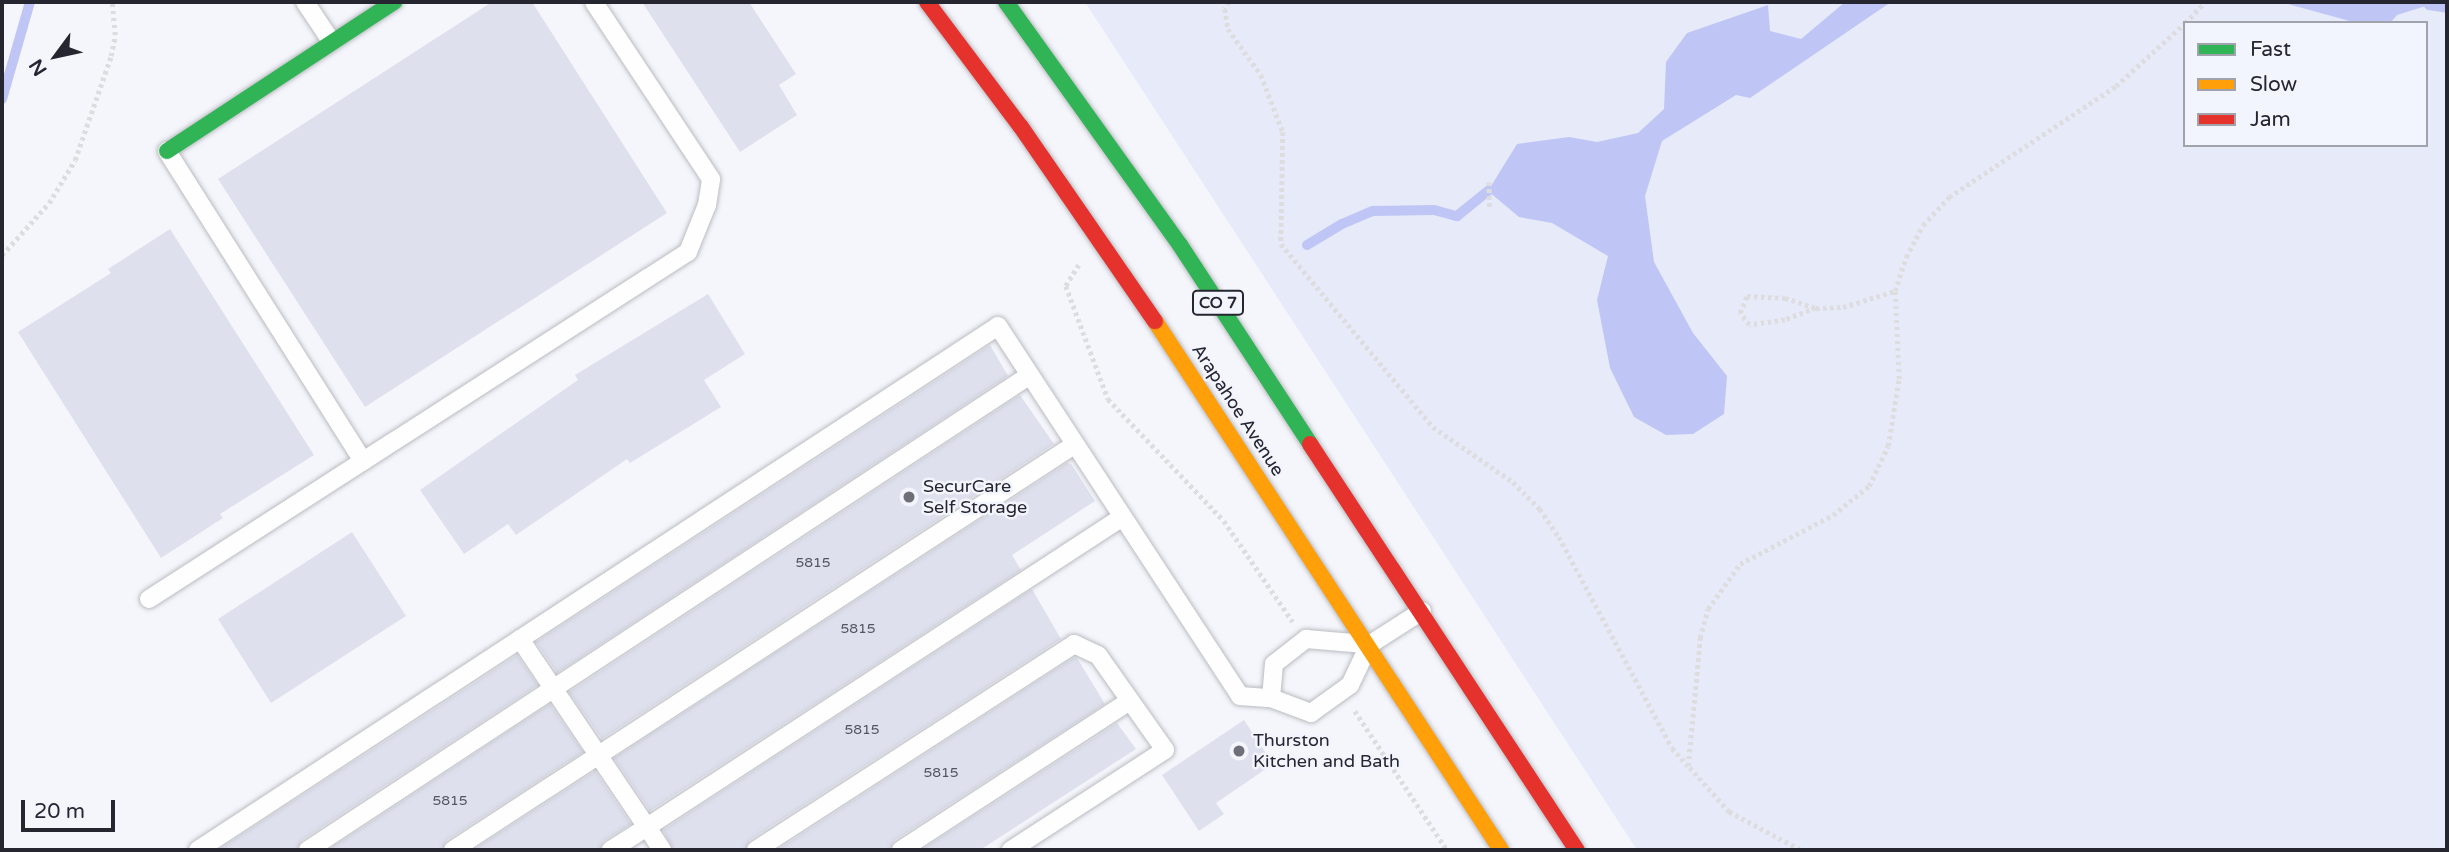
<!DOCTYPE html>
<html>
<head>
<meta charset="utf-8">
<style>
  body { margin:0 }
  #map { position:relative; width:2449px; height:852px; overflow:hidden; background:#f5f6fb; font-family:"Varela Round",sans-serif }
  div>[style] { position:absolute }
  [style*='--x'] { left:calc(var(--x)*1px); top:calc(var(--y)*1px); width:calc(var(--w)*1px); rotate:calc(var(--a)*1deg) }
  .green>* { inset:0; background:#e7eaf9 }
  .water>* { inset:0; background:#bfc6f5 }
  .stream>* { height:10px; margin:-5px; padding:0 5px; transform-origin:5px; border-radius:5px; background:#bfc6f5 }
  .building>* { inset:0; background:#dee0ed }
  .path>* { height:4.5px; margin-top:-2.25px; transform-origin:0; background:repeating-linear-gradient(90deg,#dddddf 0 3.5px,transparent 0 7px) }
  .roads { filter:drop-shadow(0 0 2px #babcc2) drop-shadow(0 0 2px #babcc2) }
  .lane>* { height:18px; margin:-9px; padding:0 9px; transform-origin:9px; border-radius:9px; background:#fefefe }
  .fast>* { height:16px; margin:-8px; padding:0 8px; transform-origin:8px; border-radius:8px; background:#30b455 }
  .slow>* { height:16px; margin:-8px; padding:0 8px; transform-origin:8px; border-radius:8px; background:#ff9f0a }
  .jam>* { height:16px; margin:-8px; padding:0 8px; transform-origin:8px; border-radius:8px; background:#e5322d }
  .dots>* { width:19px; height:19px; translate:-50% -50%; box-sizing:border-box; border:4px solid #f2f4fe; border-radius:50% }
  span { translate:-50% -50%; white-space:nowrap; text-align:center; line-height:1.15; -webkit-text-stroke:5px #f2f4fe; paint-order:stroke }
  .number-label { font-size:14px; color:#545660 }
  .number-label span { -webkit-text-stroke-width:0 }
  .shield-label span { padding:2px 5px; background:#f2f4fe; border:2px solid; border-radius:5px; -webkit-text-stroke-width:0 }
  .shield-label { font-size:16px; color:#252630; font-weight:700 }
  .street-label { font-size:18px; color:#252630 }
  .poi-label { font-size:18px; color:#252630 }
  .left { translate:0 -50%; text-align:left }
  .frame { position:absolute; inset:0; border:4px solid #252630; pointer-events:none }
  .legend { position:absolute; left:2183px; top:21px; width:245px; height:126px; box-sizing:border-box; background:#f2f4fe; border:2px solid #a0a2ac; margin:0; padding:9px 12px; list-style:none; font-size:21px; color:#252630 }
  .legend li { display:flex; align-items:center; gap:14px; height:35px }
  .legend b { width:35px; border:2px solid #a0a2ac }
  .north { position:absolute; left:21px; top:21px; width:70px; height:70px; -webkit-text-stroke:5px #f2f4fe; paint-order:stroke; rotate:237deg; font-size:19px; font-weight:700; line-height:28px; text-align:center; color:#252630 }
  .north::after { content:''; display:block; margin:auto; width:24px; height:32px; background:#252630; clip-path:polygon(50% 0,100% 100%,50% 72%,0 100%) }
  .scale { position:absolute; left:21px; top:800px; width:94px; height:32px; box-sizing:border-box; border:4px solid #252630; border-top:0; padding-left:9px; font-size:21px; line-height:24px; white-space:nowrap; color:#252630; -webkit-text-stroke:5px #f2f4fe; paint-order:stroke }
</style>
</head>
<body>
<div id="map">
  <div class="green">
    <div style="clip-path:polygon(evenodd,1085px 2px,2447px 2px,2447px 850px,1637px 850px,1085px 2px,2185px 23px,2426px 23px,2426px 145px,2185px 145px,2185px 23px)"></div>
  </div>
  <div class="water">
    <div style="clip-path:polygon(1845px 2px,1891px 2px,1750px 98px,1736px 95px,1662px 141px,1645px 196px,1654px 262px,1693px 333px,1727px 376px,1724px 414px,1693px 434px,1666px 435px,1634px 417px,1610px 368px,1597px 300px,1608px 256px,1552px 223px,1519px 217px,1488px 191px,1517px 144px,1569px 137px,1597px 142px,1638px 133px,1664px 109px,1666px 62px,1687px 33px,1768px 5px,1770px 31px,1801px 39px)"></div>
    <div style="clip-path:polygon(2281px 2px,2421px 2px,2429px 5px,2397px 15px,2390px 23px,2357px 23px)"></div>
  </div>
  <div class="stream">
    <div style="--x:2429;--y:5;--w:18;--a:9"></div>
    <div style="--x:2;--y:99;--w:101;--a:-73.9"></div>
    <div style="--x:1307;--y:245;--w:41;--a:-31"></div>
    <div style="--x:1342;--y:224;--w:34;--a:-23"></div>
    <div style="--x:1373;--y:211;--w:61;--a:-0.9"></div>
    <div style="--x:1434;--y:210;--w:24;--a:15"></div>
    <div style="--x:1457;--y:216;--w:40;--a:-39"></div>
  </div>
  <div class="building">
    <div style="clip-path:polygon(492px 2px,532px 2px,667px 213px,365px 407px,218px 179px)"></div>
    <div style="clip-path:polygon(642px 2px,749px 2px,796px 74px,779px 85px,797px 115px,740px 152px)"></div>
    <div style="clip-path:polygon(170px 229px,314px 455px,220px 514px,223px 518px,161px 558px,18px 332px,111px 273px,108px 269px)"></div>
    <div style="clip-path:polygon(708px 294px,745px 354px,704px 380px,721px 407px,630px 463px,627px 459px,516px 535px,508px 524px,464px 554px,420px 490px,578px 380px,575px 375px)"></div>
    <div style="clip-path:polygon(990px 345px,1008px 376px,557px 673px,536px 642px)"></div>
    <div style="clip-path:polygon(1020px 395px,1054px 444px,602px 739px,569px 692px)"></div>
    <div style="clip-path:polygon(1067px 463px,1071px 464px,1095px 501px,1012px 555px,1021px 570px,650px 811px,614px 758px)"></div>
    <div style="clip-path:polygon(352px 532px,406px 616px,271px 703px,218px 619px)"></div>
    <div style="clip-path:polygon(1032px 589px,1061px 639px,750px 840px,745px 850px,673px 850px,663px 830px)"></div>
    <div style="clip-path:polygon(517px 655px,538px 685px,302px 840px,297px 850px,218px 850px)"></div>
    <div style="clip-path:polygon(1073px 658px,1077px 658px,1105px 704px,895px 840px,890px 850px,777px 850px)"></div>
    <div style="clip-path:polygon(550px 704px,583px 752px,447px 840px,442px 850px,328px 850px)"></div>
    <div style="clip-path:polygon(1244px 720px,1273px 764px,1216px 803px,1224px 814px,1199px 831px,1162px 775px)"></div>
    <div style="clip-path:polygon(1117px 723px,1136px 749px,980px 850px,921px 850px)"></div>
    <div style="clip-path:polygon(595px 771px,631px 824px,604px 841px,600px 850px,473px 850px)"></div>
  </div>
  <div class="path">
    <div style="--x:1229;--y:2;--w:8;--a:120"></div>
    <div style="--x:1225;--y:9;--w:20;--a:81"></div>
    <div style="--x:1228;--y:29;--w:57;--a:54.3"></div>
    <div style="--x:1261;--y:75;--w:61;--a:68.9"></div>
    <div style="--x:1283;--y:132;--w:112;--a:91"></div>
    <div style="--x:1281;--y:244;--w:238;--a:50.3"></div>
    <div style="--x:1433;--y:427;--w:97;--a:34.5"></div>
    <div style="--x:1513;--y:482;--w:38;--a:45"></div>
    <div style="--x:1540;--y:509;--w:34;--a:56"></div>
    <div style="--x:1559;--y:537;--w:239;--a:61.8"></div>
    <div style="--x:1672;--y:748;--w:24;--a:48"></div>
    <div style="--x:2185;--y:23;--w:29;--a:-46"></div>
    <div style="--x:1489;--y:182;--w:25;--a:88"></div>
    <div style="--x:2;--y:255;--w:70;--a:-47.9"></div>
    <div style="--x:49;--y:203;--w:50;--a:-58.8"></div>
    <div style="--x:75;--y:160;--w:110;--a:-70.9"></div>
    <div style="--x:111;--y:56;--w:21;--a:-79"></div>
    <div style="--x:115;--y:35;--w:33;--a:-95"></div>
    <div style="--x:1079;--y:265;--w:25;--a:122"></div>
    <div style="--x:1066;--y:286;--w:121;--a:69.6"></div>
    <div style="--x:1108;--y:399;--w:168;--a:46.4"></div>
    <div style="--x:1224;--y:521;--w:122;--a:55.7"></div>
    <div style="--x:1816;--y:308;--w:33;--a:159"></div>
    <div style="--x:1785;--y:320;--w:36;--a:172"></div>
    <div style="--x:1749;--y:325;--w:15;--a:-127"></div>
    <div style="--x:1740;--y:313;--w:18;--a:-68"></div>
    <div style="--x:1747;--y:296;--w:38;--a:3"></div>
    <div style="--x:1785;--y:298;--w:33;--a:18"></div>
    <div style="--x:1816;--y:308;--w:27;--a:-2"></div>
    <div style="--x:1843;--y:307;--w:54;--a:-17.1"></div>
    <div style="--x:1355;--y:711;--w:167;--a:56.5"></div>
    <div style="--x:1800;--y:850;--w:81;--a:-151.8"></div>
    <div style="--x:1729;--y:812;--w:62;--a:-131.7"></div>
    <div style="--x:1688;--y:766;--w:129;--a:-84.6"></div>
    <div style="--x:1700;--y:638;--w:30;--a:-75"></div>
    <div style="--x:1708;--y:609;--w:55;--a:-54.6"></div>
    <div style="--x:1740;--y:564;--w:105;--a:-27.8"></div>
    <div style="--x:1833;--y:515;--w:46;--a:-38.9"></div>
    <div style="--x:1869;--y:486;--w:44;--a:-64.6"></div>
    <div style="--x:1888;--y:446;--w:68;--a:-80.7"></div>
    <div style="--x:1899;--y:379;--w:88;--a:-92.6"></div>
    <div style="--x:1895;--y:291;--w:36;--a:-72"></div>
    <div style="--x:1906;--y:257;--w:36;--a:-62"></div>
    <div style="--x:1923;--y:225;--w:38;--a:-47"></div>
    <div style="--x:1949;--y:197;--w:201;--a:-33.6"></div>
    <div style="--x:2116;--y:86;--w:93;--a:-42.4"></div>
  </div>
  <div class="roads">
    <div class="lane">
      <div style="--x:305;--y:2;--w:47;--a:56.3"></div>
      <div style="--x:167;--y:151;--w:367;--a:57.7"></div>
      <div style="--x:149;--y:599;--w:641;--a:-32.77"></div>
      <div style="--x:688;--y:252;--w:51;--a:-68"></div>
      <div style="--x:707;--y:205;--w:26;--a:-81"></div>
      <div style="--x:711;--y:179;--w:212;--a:-123.5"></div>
      <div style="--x:520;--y:639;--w:227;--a:56"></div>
      <div style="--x:647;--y:827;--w:43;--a:147.4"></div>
      <div style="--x:1271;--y:698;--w:34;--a:-85"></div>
      <div style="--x:1274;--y:664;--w:41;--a:-38"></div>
      <div style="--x:1306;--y:639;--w:59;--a:4.8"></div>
      <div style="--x:198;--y:850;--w:956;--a:-33.22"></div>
      <div style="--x:998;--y:326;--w:442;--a:56.8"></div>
      <div style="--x:1240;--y:696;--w:31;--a:4"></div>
      <div style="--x:1271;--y:698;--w:43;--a:20.6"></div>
      <div style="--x:1311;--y:713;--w:48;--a:-35.7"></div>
      <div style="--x:1350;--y:685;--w:44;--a:-64.6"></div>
      <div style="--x:1369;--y:645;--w:63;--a:-32.7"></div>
      <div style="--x:308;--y:850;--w:864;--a:-33.34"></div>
      <div style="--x:453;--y:850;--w:741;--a:-33.11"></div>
      <div style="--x:662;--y:850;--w:27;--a:-123"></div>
      <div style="--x:647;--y:827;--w:566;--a:-33.1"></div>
      <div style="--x:756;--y:850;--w:379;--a:-32.9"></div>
      <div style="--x:1074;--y:644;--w:26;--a:25"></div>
      <div style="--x:1098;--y:655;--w:116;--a:54.8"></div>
      <div style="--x:1165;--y:750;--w:184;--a:147"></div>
      <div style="--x:901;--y:850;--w:273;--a:-33.1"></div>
    </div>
    <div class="fast">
      <div style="--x:1006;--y:2;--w:299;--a:54.4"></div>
      <div style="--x:1180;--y:245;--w:238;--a:56.8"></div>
      <div style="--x:167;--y:151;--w:272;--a:-33.3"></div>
    </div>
    <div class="slow">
      <div style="--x:1155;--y:321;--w:632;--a:56.81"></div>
    </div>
    <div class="jam">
      <div style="--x:927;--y:2;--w:156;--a:53.1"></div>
      <div style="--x:1021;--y:127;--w:236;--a:55.4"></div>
      <div style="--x:1310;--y:444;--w:486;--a:56.7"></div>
    </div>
  </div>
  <div class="dots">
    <div style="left:909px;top:497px;background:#6e6f77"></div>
    <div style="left:1239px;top:751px;background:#6e6f77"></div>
  </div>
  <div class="number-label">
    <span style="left:813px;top:563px">5815</span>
    <span style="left:858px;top:629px">5815</span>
    <span style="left:862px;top:730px">5815</span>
    <span style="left:941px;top:773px">5815</span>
    <span style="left:450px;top:801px">5815</span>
  </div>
  <div class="shield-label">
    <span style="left:1218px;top:303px">CO 7</span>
  </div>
  <div class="street-label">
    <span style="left:1238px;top:410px;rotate:57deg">Arapahoe Avenue</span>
  </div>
  <div class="poi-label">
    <span class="left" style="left:923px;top:497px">SecurCare<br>Self Storage</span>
    <span class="left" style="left:1253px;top:751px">Thurston<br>Kitchen and Bath</span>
  </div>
  <div class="frame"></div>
  <ul class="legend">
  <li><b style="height:9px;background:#30b455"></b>Fast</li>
  <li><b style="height:9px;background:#ff9f0a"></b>Slow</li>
  <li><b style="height:9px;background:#e5322d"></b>Jam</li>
  </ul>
  <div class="north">N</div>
  <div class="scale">20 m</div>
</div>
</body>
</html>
